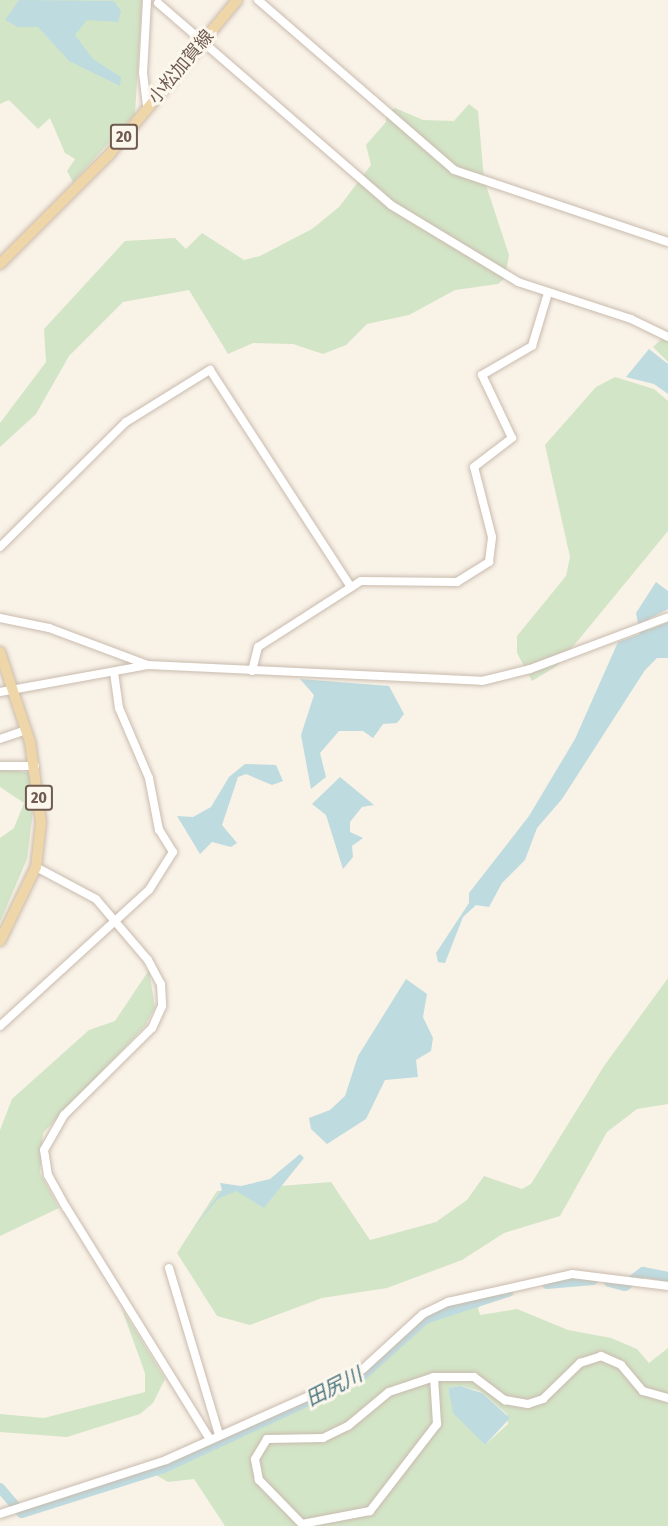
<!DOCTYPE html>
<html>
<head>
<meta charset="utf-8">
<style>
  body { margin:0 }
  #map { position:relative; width:668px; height:1526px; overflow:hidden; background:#f9f2e7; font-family:"Fira Sans Condensed","Noto Sans JP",sans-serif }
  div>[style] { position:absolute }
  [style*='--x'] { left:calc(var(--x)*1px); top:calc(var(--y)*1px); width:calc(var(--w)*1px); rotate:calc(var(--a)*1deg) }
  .green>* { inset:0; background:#d3e5c7 }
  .water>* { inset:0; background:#bedbe0 }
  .river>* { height:10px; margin:-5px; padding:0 5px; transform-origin:5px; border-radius:5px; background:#bedbe0 }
  .roads { filter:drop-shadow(0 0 2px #c9bbae) drop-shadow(0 0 2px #c9bbae) }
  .minor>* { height:8px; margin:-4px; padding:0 4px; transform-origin:4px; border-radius:4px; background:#fff }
  .major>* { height:10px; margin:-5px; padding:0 5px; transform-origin:5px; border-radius:5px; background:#efd6a8 }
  span { translate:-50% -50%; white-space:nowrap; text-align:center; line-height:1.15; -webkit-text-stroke:6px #fcf7ed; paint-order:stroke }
  .shield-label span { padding:2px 4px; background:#fcf7ed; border:2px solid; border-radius:4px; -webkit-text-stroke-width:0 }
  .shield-label { font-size:16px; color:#6f5b4f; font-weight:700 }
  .street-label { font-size:18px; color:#6f5b4f }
  .water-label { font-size:20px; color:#4c7680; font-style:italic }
</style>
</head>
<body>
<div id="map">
  <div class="green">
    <div style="clip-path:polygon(0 0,142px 0,135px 114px,73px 182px,67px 171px,75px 159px,65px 153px,50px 118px,38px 129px,9px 100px,0 104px)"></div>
    <div style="clip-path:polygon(469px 104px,478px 111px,484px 179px,509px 255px,505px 278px,498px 284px,455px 290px,409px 315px,367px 324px,346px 345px,323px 354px,293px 344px,253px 343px,228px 354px,189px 290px,123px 302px,69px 356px,36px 414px,0 447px,0 423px,46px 362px,44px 329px,125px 241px,175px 238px,186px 249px,202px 233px,244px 260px,260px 256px,312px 229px,339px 207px,371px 165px,366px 145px,386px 122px,386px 113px,395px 108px,423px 120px,454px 121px)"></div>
    <div style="clip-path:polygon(668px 333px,668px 362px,653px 347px)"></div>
    <div style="clip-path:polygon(615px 377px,654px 389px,668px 401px,668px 531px,557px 666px,532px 681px,517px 653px,517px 636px,566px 576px,570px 557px,545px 445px,596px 387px)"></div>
    <div style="clip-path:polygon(0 768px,30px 773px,33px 811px,27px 859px,0 922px,0 838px,14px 828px,24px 803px,0 787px)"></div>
    <div style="clip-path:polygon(149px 970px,155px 1007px,145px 1026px,43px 1133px,40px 1173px,59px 1208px,0 1236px,0 1130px,12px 1099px,89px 1030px,115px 1021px)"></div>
    <div style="clip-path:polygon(668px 978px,668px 1104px,637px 1109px,607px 1132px,560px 1216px,504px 1233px,462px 1260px,387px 1288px,322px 1298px,250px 1325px,217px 1316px,177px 1253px,217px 1191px,331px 1182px,370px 1240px,436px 1222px,467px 1200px,484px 1176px,522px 1189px,531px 1184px,604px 1066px)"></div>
    <div style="clip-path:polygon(evenodd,511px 1289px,514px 1295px,485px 1302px,478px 1308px,480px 1315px,517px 1309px,568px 1330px,611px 1338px,637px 1349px,649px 1363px,668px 1348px,668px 1526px,225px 1526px,194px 1479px,168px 1482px,149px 1471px,364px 1373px,413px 1326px,442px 1309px,511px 1289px,460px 1386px,480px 1391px,507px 1414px,508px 1424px,485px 1445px,453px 1411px,448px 1388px,460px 1386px)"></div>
    <div style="clip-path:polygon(121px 1307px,165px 1379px,153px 1403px,140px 1414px,67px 1437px,0 1432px,0 1414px,44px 1418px,145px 1392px,145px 1373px)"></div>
  </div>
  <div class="water">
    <div style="clip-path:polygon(19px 0,114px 1px,121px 11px,118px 22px,87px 20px,75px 35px,93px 59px,121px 77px,120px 86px,69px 61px,38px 27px,18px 27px,5px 20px)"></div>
    <div style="clip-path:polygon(649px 349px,668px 364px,668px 394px,654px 384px,626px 377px)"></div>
    <div style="clip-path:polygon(656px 582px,668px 591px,668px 609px,643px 622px,648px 630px,668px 622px,668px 658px,657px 658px,645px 670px,562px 799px,537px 828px,525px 860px,502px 883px,489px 907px,476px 905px,463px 917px,445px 963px,438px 962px,436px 953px,469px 903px,469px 893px,529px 816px,575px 739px,618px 642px,640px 634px,636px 613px)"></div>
    <div style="clip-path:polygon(300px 679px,389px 686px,404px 714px,397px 723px,383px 724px,373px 738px,363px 731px,339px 731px,320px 753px,326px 777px,311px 789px,301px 735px,314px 695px)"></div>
    <div style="clip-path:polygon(245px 764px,276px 765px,283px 781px,272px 785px,246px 774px,238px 777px,222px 825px,237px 843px,231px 847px,212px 842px,200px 854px,177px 816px,193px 817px,211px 807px,229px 777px)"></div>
    <div style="clip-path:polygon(340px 777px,374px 805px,362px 807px,350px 822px,350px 832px,363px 838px,352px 846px,353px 857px,343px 869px,326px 815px,312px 804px)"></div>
    <div style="clip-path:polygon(406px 979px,427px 994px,423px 1017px,433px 1038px,431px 1051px,416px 1060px,418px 1077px,385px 1080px,366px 1119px,327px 1144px,311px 1129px,309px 1118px,330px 1110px,345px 1096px,358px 1056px)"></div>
    <div style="clip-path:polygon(300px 1154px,304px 1158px,264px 1208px,236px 1191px,218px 1199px,195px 1226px,222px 1190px,220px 1183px,241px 1186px,270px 1179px)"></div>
    <div style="clip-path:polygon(460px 1386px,482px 1393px,510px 1418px,485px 1445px,453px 1413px,448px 1388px)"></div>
  </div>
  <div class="river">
    <div style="--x:609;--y:1282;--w:16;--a:14"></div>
    <div style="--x:625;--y:1286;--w:23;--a:-38"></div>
    <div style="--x:643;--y:1272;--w:25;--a:11"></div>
    <div style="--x:547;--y:1284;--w:46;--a:-5"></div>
    <div style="--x:0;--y:1488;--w:33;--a:49"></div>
    <div style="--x:22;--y:1513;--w:149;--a:-17.6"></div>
    <div style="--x:164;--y:1468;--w:218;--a:-24.9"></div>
    <div style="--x:362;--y:1376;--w:85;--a:-42.1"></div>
    <div style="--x:425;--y:1319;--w:87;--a:-18"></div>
  </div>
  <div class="roads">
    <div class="minor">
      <div style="--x:147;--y:0;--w:73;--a:93.1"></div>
      <div style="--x:143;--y:73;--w:35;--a:83"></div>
      <div style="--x:258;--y:0;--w:259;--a:40.9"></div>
      <div style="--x:454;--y:170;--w:226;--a:18.6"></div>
      <div style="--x:158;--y:3;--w:308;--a:40.9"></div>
      <div style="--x:391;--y:205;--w:149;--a:31.2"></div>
      <div style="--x:518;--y:282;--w:119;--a:18.1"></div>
      <div style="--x:631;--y:319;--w:41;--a:25.9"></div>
      <div style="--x:0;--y:547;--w:177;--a:-44.8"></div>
      <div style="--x:126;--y:422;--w:99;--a:-31.8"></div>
      <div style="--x:210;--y:370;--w:259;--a:57"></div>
      <div style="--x:0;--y:618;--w:50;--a:11.5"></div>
      <div style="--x:49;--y:628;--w:106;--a:20.5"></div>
      <div style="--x:148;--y:665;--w:334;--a:2.7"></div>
      <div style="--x:482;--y:681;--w:49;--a:-14"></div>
      <div style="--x:530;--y:669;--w:147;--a:-20.6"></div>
      <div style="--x:252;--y:671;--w:25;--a:-76"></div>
      <div style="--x:258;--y:647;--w:122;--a:-32.7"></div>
      <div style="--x:361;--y:581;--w:96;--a:0.6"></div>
      <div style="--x:457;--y:582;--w:38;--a:-32"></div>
      <div style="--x:489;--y:562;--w:25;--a:-83"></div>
      <div style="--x:492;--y:537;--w:72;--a:-104.4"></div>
      <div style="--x:474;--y:467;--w:48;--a:-37.3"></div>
      <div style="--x:512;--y:438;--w:70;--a:-115.5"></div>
      <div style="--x:482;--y:375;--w:58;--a:-30.1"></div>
      <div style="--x:532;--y:346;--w:55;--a:-73.2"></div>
      <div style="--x:0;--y:692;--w:150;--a:-10.3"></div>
      <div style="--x:0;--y:739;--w:28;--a:-19"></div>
      <div style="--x:0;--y:766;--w:35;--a:0"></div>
      <div style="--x:36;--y:867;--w:68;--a:28.1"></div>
      <div style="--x:96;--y:899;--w:80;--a:49.6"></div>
      <div style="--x:148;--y:960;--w:27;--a:62"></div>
      <div style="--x:161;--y:984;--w:22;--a:87"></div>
      <div style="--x:162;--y:1006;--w:24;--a:114"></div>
      <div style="--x:152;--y:1028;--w:124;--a:135.3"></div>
      <div style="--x:64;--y:1115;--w:40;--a:119.7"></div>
      <div style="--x:44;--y:1150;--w:25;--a:81"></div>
      <div style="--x:48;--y:1175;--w:37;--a:61"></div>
      <div style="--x:66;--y:1207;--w:273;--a:58.2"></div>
      <div style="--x:0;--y:1026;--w:202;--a:-42.4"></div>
      <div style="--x:149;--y:890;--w:45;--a:-57.7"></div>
      <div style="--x:173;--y:852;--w:26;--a:-122"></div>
      <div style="--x:159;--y:830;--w:53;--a:-100.9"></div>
      <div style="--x:149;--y:778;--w:76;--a:-113.2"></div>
      <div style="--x:119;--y:708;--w:34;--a:-98"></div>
      <div style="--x:169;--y:1268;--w:174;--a:73.3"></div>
      <div style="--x:434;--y:1377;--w:47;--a:86.3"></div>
      <div style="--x:437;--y:1424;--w:110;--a:127.6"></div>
      <div style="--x:370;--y:1511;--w:69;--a:169.2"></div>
      <div style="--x:302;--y:1524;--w:62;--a:-134.3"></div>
      <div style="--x:259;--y:1480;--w:21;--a:-101"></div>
      <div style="--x:255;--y:1459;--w:23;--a:-59"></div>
      <div style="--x:267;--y:1439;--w:56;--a:-1"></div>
      <div style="--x:323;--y:1438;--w:28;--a:-26"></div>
      <div style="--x:348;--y:1426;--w:53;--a:-39.7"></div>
      <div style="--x:389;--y:1392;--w:47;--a:-18.4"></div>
      <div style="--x:434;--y:1377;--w:40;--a:0"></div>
      <div style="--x:474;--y:1377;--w:39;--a:37"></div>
      <div style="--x:505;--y:1400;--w:23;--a:10"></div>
      <div style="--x:528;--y:1404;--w:16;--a:-18"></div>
      <div style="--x:543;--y:1399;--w:52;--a:-44.2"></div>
      <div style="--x:580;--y:1363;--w:22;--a:-18"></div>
      <div style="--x:601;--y:1356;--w:22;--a:24"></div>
      <div style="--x:621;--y:1365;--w:34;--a:50"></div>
      <div style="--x:643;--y:1391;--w:26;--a:16"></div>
      <div style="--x:0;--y:1514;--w:175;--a:-18"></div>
      <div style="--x:166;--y:1460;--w:179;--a:-24.1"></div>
      <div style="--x:329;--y:1387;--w:38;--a:-28"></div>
      <div style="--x:363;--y:1369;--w:81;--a:-42.5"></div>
      <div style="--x:423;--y:1314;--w:28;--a:-26"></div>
      <div style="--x:448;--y:1302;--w:127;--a:-12.7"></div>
      <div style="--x:572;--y:1274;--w:97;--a:7.1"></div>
    </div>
    <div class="major">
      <div style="--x:0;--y:264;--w:154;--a:-45"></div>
      <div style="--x:109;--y:155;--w:201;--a:-50.4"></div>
      <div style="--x:0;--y:652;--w:95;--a:71.6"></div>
      <div style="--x:30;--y:742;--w:81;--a:82.2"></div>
      <div style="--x:41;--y:822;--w:45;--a:96.3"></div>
      <div style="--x:36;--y:867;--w:82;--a:115.9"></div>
    </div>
  </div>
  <div class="shield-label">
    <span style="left:124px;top:137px">20</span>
    <span style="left:39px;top:798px">20</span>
  </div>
  <div class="street-label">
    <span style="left:181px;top:67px;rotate:-50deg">小松加賀線</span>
  </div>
  <div class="water-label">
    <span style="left:334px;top:1387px;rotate:-27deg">田尻川</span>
  </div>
</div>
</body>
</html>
